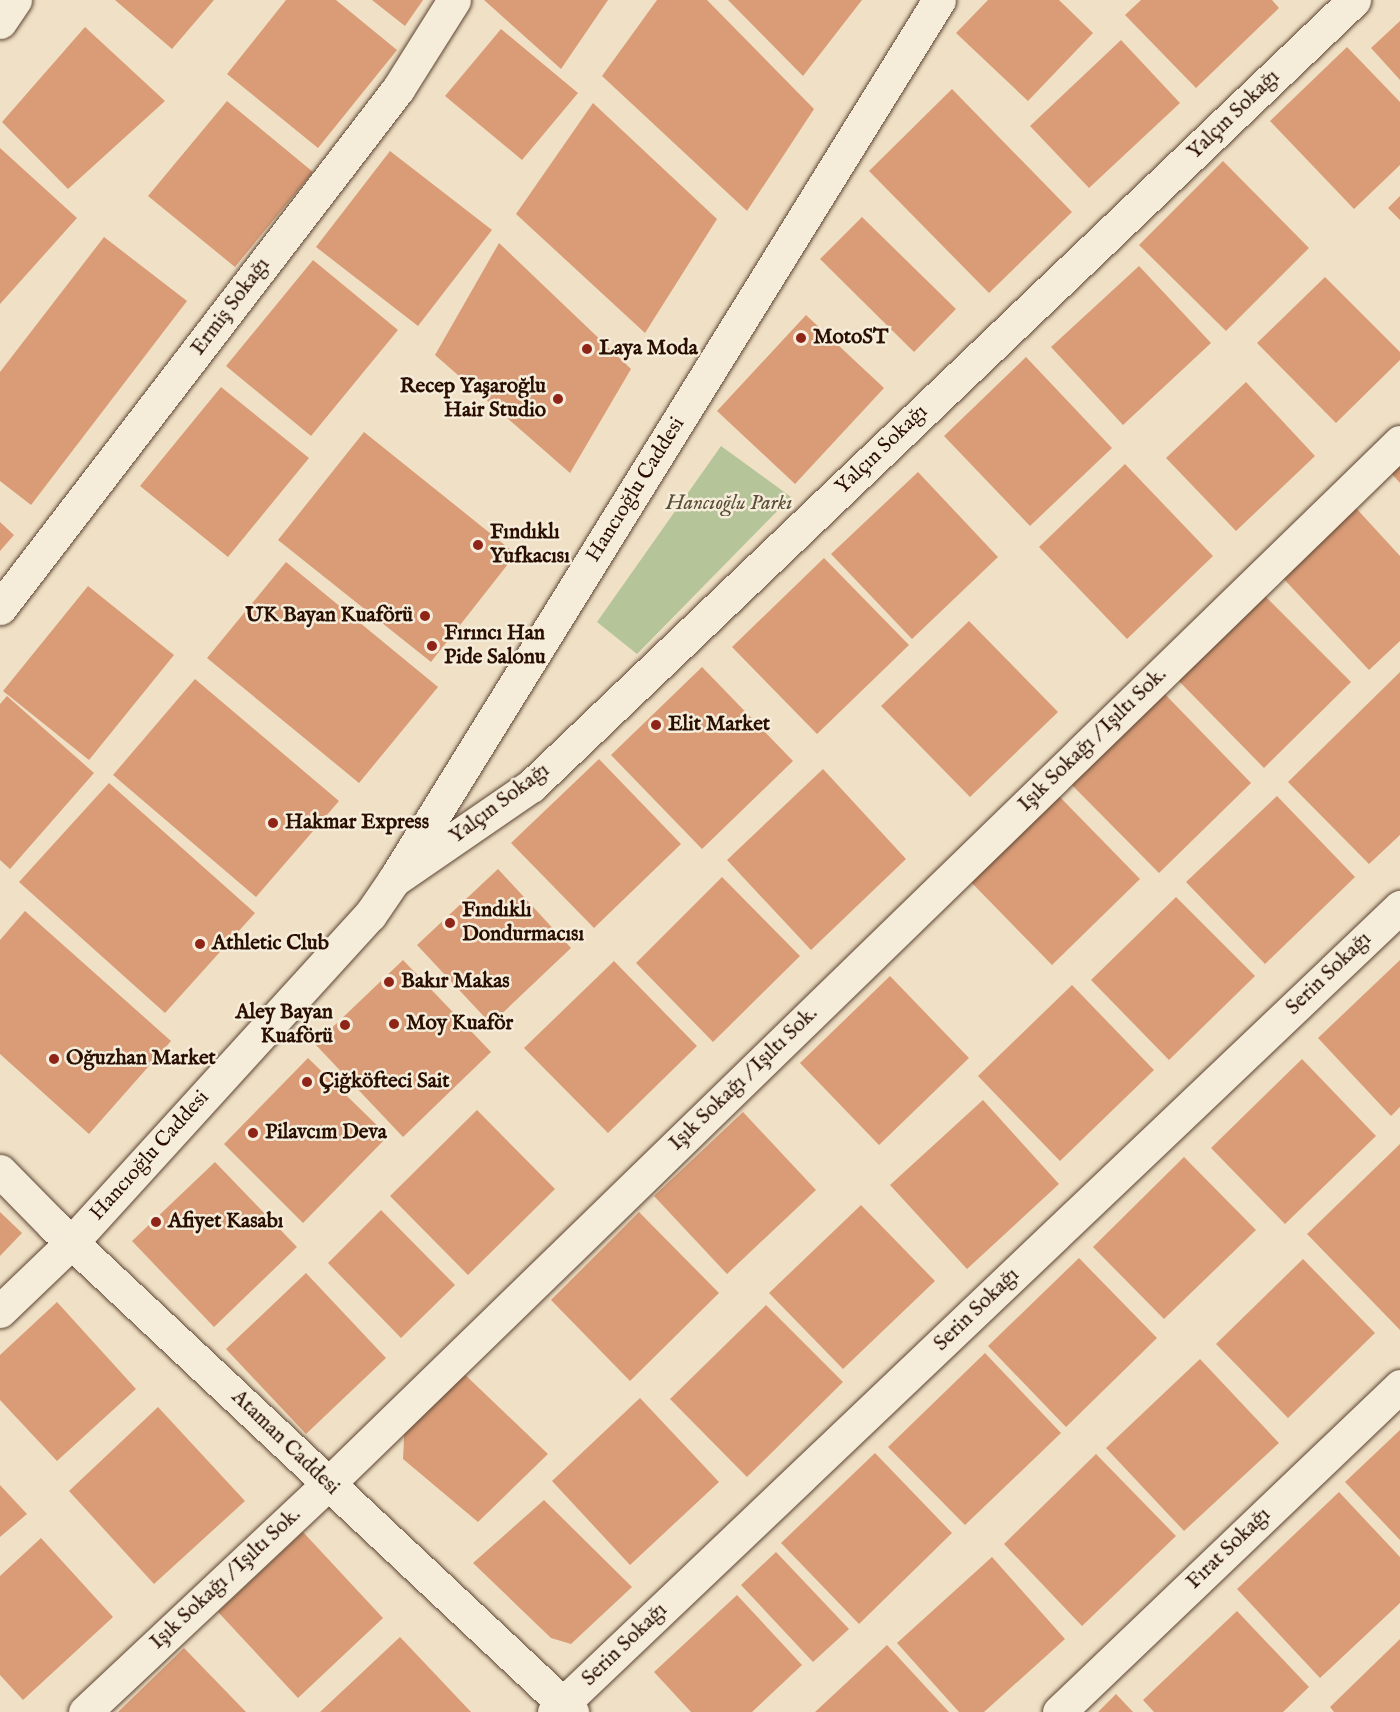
<!DOCTYPE html>
<html>
<head>
<meta charset="utf-8">
<style>
  body { margin:0 }
  #map { position:relative; width:1400px; height:1712px; overflow:hidden; background:#f0e1c6; font-family:"IM FELL English",serif }
  div>[style] { position:absolute }
  [style*='--x'] { left:calc(var(--x)*1px); top:calc(var(--y)*1px); width:calc(var(--w)*1px); rotate:calc(var(--a)*1deg) }
  .green>* { inset:0; background:#b5c499 }
  .building>* { inset:0; background:#d99c77 }
  .roads { filter:drop-shadow(0 0 2px #5c4432) drop-shadow(0 0 2px #5c4432) }
  .minor>* { height:33px; margin:-16.5px; padding:0 16.5px; transform-origin:16.5px; border-radius:16.5px; background:#f5ecda }
  .tertiary>* { height:33px; margin:-16.5px; padding:0 16.5px; transform-origin:16.5px; border-radius:16.5px; background:#f5ecda }
  .secondary>* { height:33px; margin:-16.5px; padding:0 16.5px; transform-origin:16.5px; border-radius:16.5px; background:#f5ecda }
  .dots>* { width:16px; height:16px; translate:-50% -50%; box-sizing:border-box; border:3px solid #f5ecda; border-radius:50% }
  span { translate:-50% -50%; white-space:nowrap; text-align:center; line-height:1.15; -webkit-text-stroke:5px #f5ecda; paint-order:stroke }
  .street-label { font-size:21px; color:#2a0f00 }
  .poi-label { font-size:21px; color:#2a0f00; font-weight:700 }
  .left { translate:0 -50%; text-align:left }
  .right { translate:-100% -50%; text-align:right }
  .park-label { font-size:21px; color:#5b4e36; font-style:italic }
</style>
</head>
<body>
<div id="map">
  <div class="green">
    <div style="clip-path:polygon(721px 446px,791px 497px,637px 654px,597px 622px)"></div>
  </div>
  <div class="building">
    <div style="clip-path:polygon(115px 0,214px 0,172px 49px)"></div>
    <div style="clip-path:polygon(286px 0,336px 0,397px 50px,318px 148px,227px 74px)"></div>
    <div style="clip-path:polygon(372px 0,423px 0,405px 26px)"></div>
    <div style="clip-path:polygon(484px 0,608px 0,561px 69px)"></div>
    <div style="clip-path:polygon(657px 0,707px 0,814px 109px,747px 211px,602px 76px)"></div>
    <div style="clip-path:polygon(728px 0,862px 0,803px 76px)"></div>
    <div style="clip-path:polygon(988px 0,1059px 0,1093px 33px,1028px 101px,956px 33px)"></div>
    <div style="clip-path:polygon(1141px 0,1272px 0,1279px 8px,1196px 88px,1125px 15px)"></div>
    <div style="clip-path:polygon(1400px 21px,1400px 80px,1371px 48px)"></div>
    <div style="clip-path:polygon(85px 27px,165px 101px,68px 189px,2px 122px)"></div>
    <div style="clip-path:polygon(501px 29px,578px 93px,522px 160px,445px 96px)"></div>
    <div style="clip-path:polygon(1121px 40px,1180px 103px,1089px 188px,1030px 126px)"></div>
    <div style="clip-path:polygon(1347px 47px,1400px 102px,1400px 165px,1354px 209px,1270px 121px)"></div>
    <div style="clip-path:polygon(952px 89px,1072px 212px,989px 293px,869px 171px)"></div>
    <div style="clip-path:polygon(227px 101px,313px 172px,235px 267px,148px 196px)"></div>
    <div style="clip-path:polygon(593px 103px,717px 219px,645px 333px,516px 214px)"></div>
    <div style="clip-path:polygon(0 148px,77px 218px,0 304px)"></div>
    <div style="clip-path:polygon(390px 151px,492px 230px,418px 326px,316px 247px)"></div>
    <div style="clip-path:polygon(1223px 161px,1309px 248px,1226px 331px,1139px 245px)"></div>
    <div style="clip-path:polygon(1400px 196px,1400px 220px,1388px 208px)"></div>
    <div style="clip-path:polygon(862px 217px,956px 309px,914px 352px,820px 259px)"></div>
    <div style="clip-path:polygon(104px 237px,187px 301px,31px 505px,0 481px,0 372px)"></div>
    <div style="clip-path:polygon(499px 243px,631px 369px,570px 473px,435px 355px)"></div>
    <div style="clip-path:polygon(313px 260px,398px 330px,311px 436px,226px 366px)"></div>
    <div style="clip-path:polygon(1139px 266px,1211px 343px,1123px 425px,1051px 347px)"></div>
    <div style="clip-path:polygon(1325px 277px,1400px 352px,1400px 360px,1336px 423px,1257px 343px)"></div>
    <div style="clip-path:polygon(806px 315px,884px 388px,795px 484px,717px 411px)"></div>
    <div style="clip-path:polygon(1026px 357px,1112px 448px,1030px 526px,944px 436px)"></div>
    <div style="clip-path:polygon(1246px 382px,1315px 456px,1236px 531px,1166px 458px)"></div>
    <div style="clip-path:polygon(221px 387px,309px 458px,228px 557px,140px 486px)"></div>
    <div style="clip-path:polygon(364px 432px,516px 554px,431px 662px,278px 540px)"></div>
    <div style="clip-path:polygon(1400px 463px,1400px 483px,1390px 472px)"></div>
    <div style="clip-path:polygon(1125px 464px,1213px 556px,1127px 639px,1039px 547px)"></div>
    <div style="clip-path:polygon(918px 472px,998px 557px,912px 639px,831px 554px)"></div>
    <div style="clip-path:polygon(1355px 507px,1400px 556px,1400px 641px,1369px 670px,1281px 576px)"></div>
    <div style="clip-path:polygon(0 522px,14px 535px,0 551px)"></div>
    <div style="clip-path:polygon(824px 558px,909px 645px,817px 734px,732px 647px)"></div>
    <div style="clip-path:polygon(286px 562px,438px 687px,359px 783px,207px 658px)"></div>
    <div style="clip-path:polygon(88px 586px,174px 655px,89px 760px,3px 691px)"></div>
    <div style="clip-path:polygon(1261px 592px,1351px 682px,1264px 768px,1175px 677px)"></div>
    <div style="clip-path:polygon(969px 621px,1058px 712px,970px 797px,881px 706px)"></div>
    <div style="clip-path:polygon(702px 667px,793px 761px,702px 849px,611px 755px)"></div>
    <div style="clip-path:polygon(1400px 672px,1400px 835px,1369px 864px,1288px 782px)"></div>
    <div style="clip-path:polygon(195px 679px,339px 801px,256px 897px,113px 775px)"></div>
    <div style="clip-path:polygon(1158px 687px,1251px 783px,1159px 873px,1065px 778px)"></div>
    <div style="clip-path:polygon(7px 696px,94px 773px,10px 869px,0 860px,0 704px)"></div>
    <div style="clip-path:polygon(599px 759px,681px 844px,594px 928px,511px 843px)"></div>
    <div style="clip-path:polygon(823px 769px,906px 859px,811px 950px,727px 860px)"></div>
    <div style="clip-path:polygon(109px 783px,255px 913px,165px 1013px,19px 882px)"></div>
    <div style="clip-path:polygon(1056px 793px,1140px 879px,1052px 965px,968px 879px)"></div>
    <div style="clip-path:polygon(1277px 796px,1355px 877px,1265px 964px,1186px 882px)"></div>
    <div style="clip-path:polygon(498px 869px,571px 948px,491px 1024px,417px 945px)"></div>
    <div style="clip-path:polygon(722px 877px,800px 956px,713px 1042px,636px 963px)"></div>
    <div style="clip-path:polygon(1176px 897px,1255px 976px,1169px 1060px,1091px 980px)"></div>
    <div style="clip-path:polygon(25px 911px,171px 1041px,89px 1134px,0 1054px,0 940px)"></div>
    <div style="clip-path:polygon(403px 960px,491px 1052px,403px 1137px,315px 1044px)"></div>
    <div style="clip-path:polygon(1400px 960px,1400px 1107px,1391px 1116px,1318px 1038px)"></div>
    <div style="clip-path:polygon(614px 961px,697px 1046px,608px 1133px,524px 1048px)"></div>
    <div style="clip-path:polygon(890px 976px,969px 1058px,879px 1145px,800px 1063px)"></div>
    <div style="clip-path:polygon(1072px 985px,1154px 1070px,1060px 1161px,978px 1076px)"></div>
    <div style="clip-path:polygon(308px 1058px,388px 1136px,303px 1223px,224px 1144px)"></div>
    <div style="clip-path:polygon(1302px 1059px,1376px 1136px,1285px 1224px,1211px 1148px)"></div>
    <div style="clip-path:polygon(983px 1100px,1059px 1184px,967px 1269px,890px 1185px)"></div>
    <div style="clip-path:polygon(477px 1110px,555px 1189px,468px 1275px,390px 1196px)"></div>
    <div style="clip-path:polygon(743px 1112px,816px 1190px,727px 1274px,654px 1196px)"></div>
    <div style="clip-path:polygon(1400px 1144px,1400px 1330px,1307px 1234px)"></div>
    <div style="clip-path:polygon(1184px 1157px,1256px 1230px,1164px 1319px,1093px 1247px)"></div>
    <div style="clip-path:polygon(215px 1162px,297px 1247px,214px 1327px,132px 1241px)"></div>
    <div style="clip-path:polygon(861px 1205px,935px 1281px,843px 1369px,769px 1293px)"></div>
    <div style="clip-path:polygon(381px 1210px,455px 1285px,401px 1338px,328px 1263px)"></div>
    <div style="clip-path:polygon(0 1212px,22px 1233px,0 1256px)"></div>
    <div style="clip-path:polygon(639px 1212px,719px 1293px,630px 1381px,551px 1300px)"></div>
    <div style="clip-path:polygon(1079px 1258px,1157px 1338px,1066px 1427px,988px 1346px)"></div>
    <div style="clip-path:polygon(1303px 1259px,1375px 1333px,1288px 1418px,1216px 1344px)"></div>
    <div style="clip-path:polygon(306px 1273px,386px 1358px,306px 1434px,226px 1349px)"></div>
    <div style="clip-path:polygon(57px 1302px,136px 1389px,57px 1461px,0 1400px,0 1355px)"></div>
    <div style="clip-path:polygon(766px 1305px,843px 1382px,747px 1477px,670px 1399px)"></div>
    <div style="clip-path:polygon(985px 1353px,1061px 1433px,965px 1525px,888px 1447px)"></div>
    <div style="clip-path:polygon(1200px 1359px,1279px 1443px,1184px 1531px,1106px 1448px)"></div>
    <div style="clip-path:polygon(458px 1368px,548px 1454px,478px 1522px,403px 1459px,405px 1418px)"></div>
    <div style="clip-path:polygon(640px 1398px,719px 1482px,630px 1565px,552px 1481px)"></div>
    <div style="clip-path:polygon(158px 1407px,245px 1501px,154px 1584px,69px 1491px)"></div>
    <div style="clip-path:polygon(1400px 1430px,1400px 1540px,1345px 1482px)"></div>
    <div style="clip-path:polygon(875px 1453px,952px 1533px,859px 1624px,781px 1543px)"></div>
    <div style="clip-path:polygon(1096px 1454px,1176px 1536px,1082px 1626px,1004px 1544px)"></div>
    <div style="clip-path:polygon(0 1485px,27px 1514px,0 1537px)"></div>
    <div style="clip-path:polygon(1339px 1492px,1400px 1557px,1400px 1603px,1320px 1678px,1237px 1589px)"></div>
    <div style="clip-path:polygon(544px 1500px,632px 1587px,571px 1644px,551px 1638px,473px 1563px)"></div>
    <div style="clip-path:polygon(303px 1532px,383px 1618px,298px 1698px,218px 1612px)"></div>
    <div style="clip-path:polygon(41px 1538px,113px 1617px,23px 1700px,0 1675px,0 1576px)"></div>
    <div style="clip-path:polygon(776px 1552px,849px 1629px,813px 1662px,741px 1585px)"></div>
    <div style="clip-path:polygon(992px 1557px,1065px 1639px,984px 1712px,959px 1712px,897px 1643px)"></div>
    <div style="clip-path:polygon(737px 1595px,802px 1665px,752px 1712px,691px 1712px,654px 1672px)"></div>
    <div style="clip-path:polygon(1237px 1611px,1309px 1687px,1283px 1712px,1154px 1712px,1143px 1700px)"></div>
    <div style="clip-path:polygon(400px 1637px,471px 1712px,320px 1712px)"></div>
    <div style="clip-path:polygon(1400px 1639px,1400px 1712px,1334px 1712px,1330px 1707px)"></div>
    <div style="clip-path:polygon(887px 1645px,949px 1712px,815px 1712px)"></div>
    <div style="clip-path:polygon(184px 1648px,246px 1712px,118px 1712px)"></div>
    <div style="clip-path:polygon(1116px 1694px,1133px 1712px,1098px 1712px)"></div>
  </div>
  <div class="roads">
    <div class="minor">
      <div style="--x:0;--y:608;--w:654;--a:-52.52"></div>
      <div style="--x:398;--y:89;--w:105;--a:-57.8"></div>
      <div style="--x:394;--y:880;--w:166;--a:-34.5"></div>
      <div style="--x:531;--y:786;--w:1138;--a:-43.68"></div>
      <div style="--x:85;--y:1712;--w:333;--a:-43.2"></div>
      <div style="--x:328;--y:1484;--w:1495;--a:-44.19"></div>
      <div style="--x:554;--y:1712;--w:1168;--a:-43.58"></div>
      <div style="--x:1059;--y:1712;--w:472;--a:-43.7"></div>
    </div>
    <div class="tertiary">
      <div style="--x:0;--y:1171;--w:76;--a:45.5"></div>
      <div style="--x:53;--y:1225;--w:712;--a:43.18"></div>
      <div style="--x:0;--y:1311;--w:101;--a:-43.8"></div>
      <div style="--x:73;--y:1241;--w:441;--a:-47.7"></div>
      <div style="--x:370;--y:915;--w:42;--a:-55.6"></div>
      <div style="--x:394;--y:880;--w:1035;--a:-58.23"></div>
    </div>
    <div class="secondary">
      <div style="--x:0;--y:22;--w:27;--a:-56"></div>
    </div>
  </div>
  <div class="dots">
    <div style="left:801px;top:338px;background:#8f2418"></div>
    <div style="left:587px;top:349px;background:#8f2418"></div>
    <div style="left:558px;top:399px;background:#8f2418"></div>
    <div style="left:478px;top:545px;background:#8f2418"></div>
    <div style="left:425px;top:616px;background:#8f2418"></div>
    <div style="left:432px;top:646px;background:#8f2418"></div>
    <div style="left:656px;top:725px;background:#8f2418"></div>
    <div style="left:273px;top:823px;background:#8f2418"></div>
    <div style="left:450px;top:923px;background:#8f2418"></div>
    <div style="left:200px;top:944px;background:#8f2418"></div>
    <div style="left:389px;top:982px;background:#8f2418"></div>
    <div style="left:394px;top:1024px;background:#8f2418"></div>
    <div style="left:345px;top:1025px;background:#8f2418"></div>
    <div style="left:54px;top:1059px;background:#8f2418"></div>
    <div style="left:307px;top:1082px;background:#8f2418"></div>
    <div style="left:253px;top:1133px;background:#8f2418"></div>
    <div style="left:156px;top:1222px;background:#8f2418"></div>
  </div>
  <div class="street-label">
    <span style="left:1234px;top:115px;rotate:-44deg">Yalçın Sokağı</span>
    <span style="left:231px;top:307px;rotate:-53deg">Ermiş Sokağı</span>
    <span style="left:882px;top:450px;rotate:-44deg">Yalçın Sokağı</span>
    <span style="left:636px;top:490px;rotate:-58deg">Hancıoğlu Caddesi</span>
    <span style="left:1093px;top:740px;rotate:-44deg">Işık Sokağı / Işıltı Sok.</span>
    <span style="left:500px;top:804px;rotate:-37deg">Yalçın Sokağı</span>
    <span style="left:1329px;top:974px;rotate:-44deg">Serin Sokağı</span>
    <span style="left:744px;top:1079px;rotate:-44deg">Işık Sokağı / Işıltı Sok.</span>
    <span style="left:150px;top:1156px;rotate:-48deg">Hancıoğlu Caddesi</span>
    <span style="left:977px;top:1310px;rotate:-44deg">Serin Sokağı</span>
    <span style="left:285px;top:1443px;rotate:44deg">Ataman Caddesi</span>
    <span style="left:1229px;top:1549px;rotate:-44deg">Fırat Sokağı</span>
    <span style="left:226px;top:1579px;rotate:-43deg">Işık Sokağı / Işıltı Sok.</span>
    <span style="left:625px;top:1645px;rotate:-44deg">Serin Sokağı</span>
  </div>
  <div class="poi-label">
    <span class="left" style="left:813px;top:338px">MotoST</span>
    <span class="left" style="left:599px;top:349px">Laya Moda</span>
    <span class="right" style="left:546px;top:399px">Recep Yaşaroğlu<br>Hair Studio</span>
    <span class="left" style="left:490px;top:545px">Fındıklı<br>Yufkacısı</span>
    <span class="right" style="left:413px;top:616px">UK Bayan Kuaförü</span>
    <span class="left" style="left:444px;top:646px">Fırıncı Han<br>Pide Salonu</span>
    <span class="left" style="left:668px;top:725px">Elit Market</span>
    <span class="left" style="left:285px;top:823px">Hakmar Express</span>
    <span class="left" style="left:462px;top:923px">Fındıklı<br>Dondurmacısı</span>
    <span class="left" style="left:212px;top:944px">Athletic Club</span>
    <span class="left" style="left:401px;top:982px">Bakır Makas</span>
    <span class="right" style="left:333px;top:1025px">Aley Bayan<br>Kuaförü</span>
    <span class="left" style="left:406px;top:1024px">Moy Kuaför</span>
    <span class="left" style="left:66px;top:1059px">Oğuzhan Market</span>
    <span class="left" style="left:319px;top:1082px">Çiğköfteci Sait</span>
    <span class="left" style="left:265px;top:1133px">Pilavcım Deva</span>
    <span class="left" style="left:168px;top:1222px">Afiyet Kasabı</span>
  </div>
  <div class="park-label">
    <span style="left:729px;top:504px">Hancıoğlu Parkı</span>
  </div>
</div>
</body>
</html>
